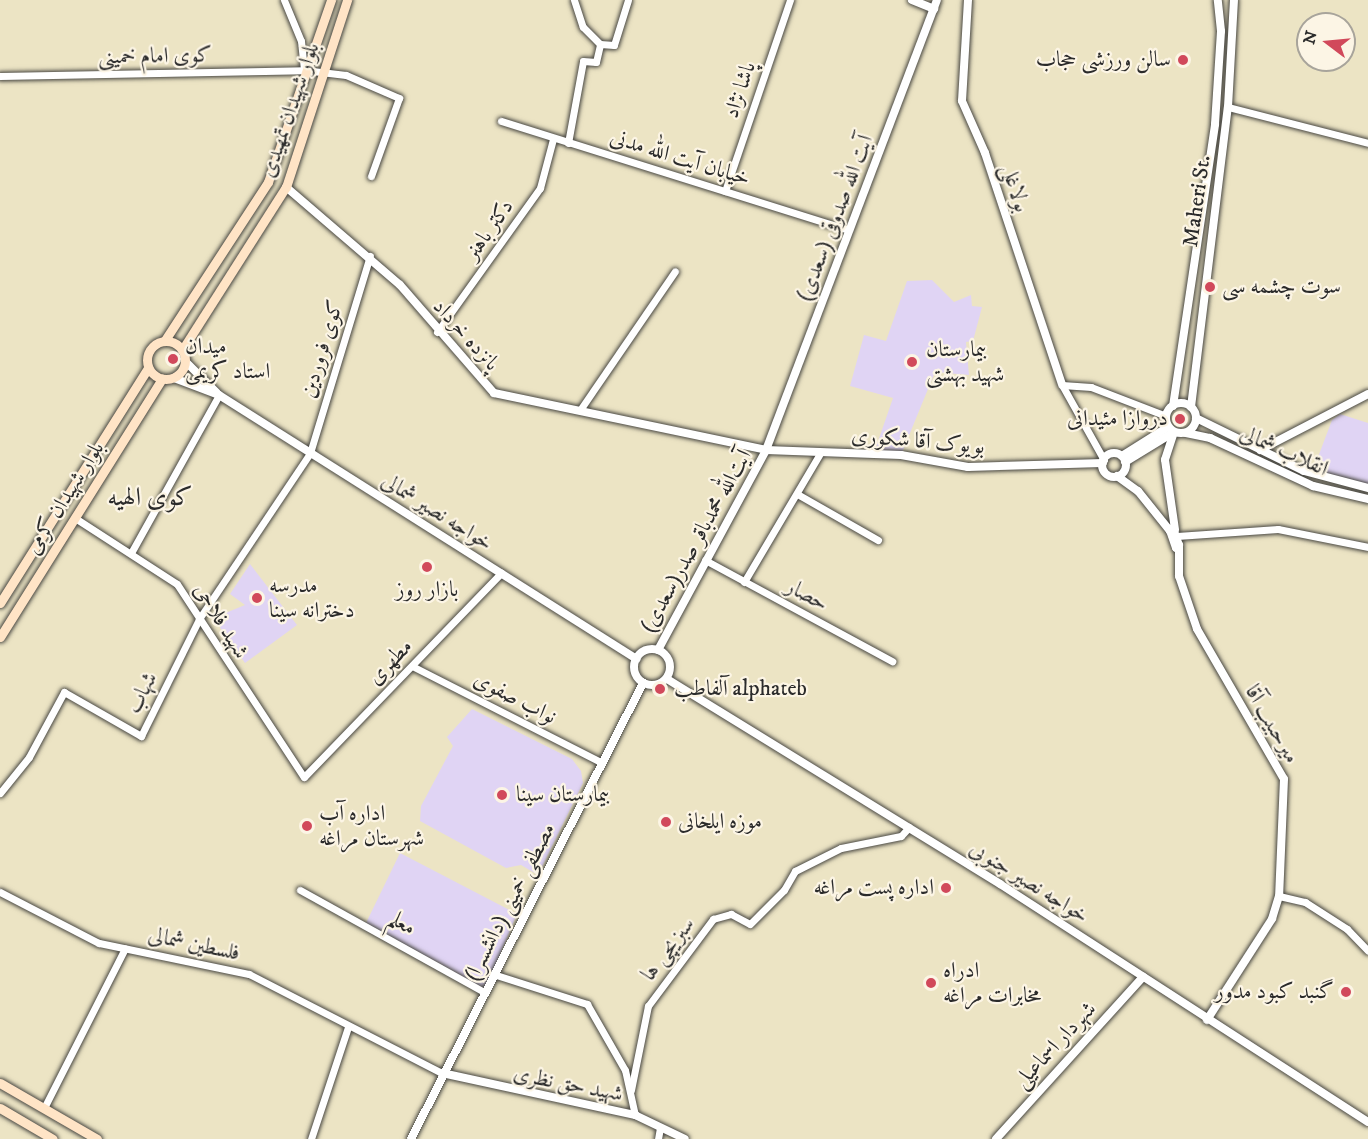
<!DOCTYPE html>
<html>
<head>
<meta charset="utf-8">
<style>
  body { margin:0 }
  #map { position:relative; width:1368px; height:1139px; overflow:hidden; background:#ece4c4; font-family:"IM FELL DW Pica",Amiri,serif }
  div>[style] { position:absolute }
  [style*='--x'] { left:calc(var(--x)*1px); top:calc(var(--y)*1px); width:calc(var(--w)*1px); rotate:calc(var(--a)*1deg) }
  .built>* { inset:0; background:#e0d4f4 }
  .roads { filter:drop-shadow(0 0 2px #484742) drop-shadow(0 0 2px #484742) }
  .minor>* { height:7px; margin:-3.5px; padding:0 3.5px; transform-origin:3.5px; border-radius:3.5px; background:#fff }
  .tertiary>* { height:8px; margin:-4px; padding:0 4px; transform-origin:4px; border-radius:4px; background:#fff }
  .tertiary>.ring { margin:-4px; padding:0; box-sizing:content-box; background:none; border:8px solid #fff; border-radius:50% }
  .secondary>* { height:9px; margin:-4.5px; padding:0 4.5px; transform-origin:4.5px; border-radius:4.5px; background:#ffe4c6 }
  .secondary>.ring { margin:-4.5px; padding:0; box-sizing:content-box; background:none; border:9px solid #ffe4c6; border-radius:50% }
  .dots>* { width:16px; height:16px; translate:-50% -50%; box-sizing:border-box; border:3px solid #fcf5e5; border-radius:50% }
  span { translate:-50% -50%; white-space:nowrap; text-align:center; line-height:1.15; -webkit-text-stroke:4.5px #fcf5e5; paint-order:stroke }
  .street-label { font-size:22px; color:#2b2b2b }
  .poi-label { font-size:22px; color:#2b2b2b }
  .right { translate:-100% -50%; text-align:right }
  .left { translate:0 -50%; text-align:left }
  .quarter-label { font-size:26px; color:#2b2b2b }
  .north { position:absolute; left:1296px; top:12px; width:60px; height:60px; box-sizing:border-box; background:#fcf5e5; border:2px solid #a8a49b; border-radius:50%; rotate:286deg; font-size:16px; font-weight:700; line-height:24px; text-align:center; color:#2b2b2b }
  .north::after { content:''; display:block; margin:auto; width:21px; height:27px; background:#d1495b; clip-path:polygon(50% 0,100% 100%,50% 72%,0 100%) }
</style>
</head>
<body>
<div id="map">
  <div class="built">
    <div style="clip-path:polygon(932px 280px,954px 302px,971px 295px,972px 306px,982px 307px,973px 341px,966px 342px,969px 375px,935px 372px,901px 455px,875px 450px,893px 398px,850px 386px,864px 335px,886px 341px,907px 281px)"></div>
    <div style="clip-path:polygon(1340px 414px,1368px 423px,1368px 487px,1312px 473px,1332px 420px)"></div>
    <div style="clip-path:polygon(250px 564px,297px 625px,245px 663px,219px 626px,227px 620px,223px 614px,245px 605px,230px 594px)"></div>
    <div style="clip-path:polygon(472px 709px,572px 759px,581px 771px,583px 783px,538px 875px,521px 865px,506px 868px,420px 821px,421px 806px,453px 746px,447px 737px)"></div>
    <div style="clip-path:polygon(400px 853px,517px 914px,484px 992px,366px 923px)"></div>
  </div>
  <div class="roads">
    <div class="minor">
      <div style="--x:284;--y:0;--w:44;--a:67.5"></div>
      <div style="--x:301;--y:41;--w:29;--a:84"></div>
      <div style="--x:574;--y:0;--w:28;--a:72"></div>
      <div style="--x:583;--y:27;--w:24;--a:45"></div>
      <div style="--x:0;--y:76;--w:304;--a:-1.1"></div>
      <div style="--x:304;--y:70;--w:42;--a:6.8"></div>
      <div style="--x:346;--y:75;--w:58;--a:23.5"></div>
      <div style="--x:399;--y:98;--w:83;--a:109.7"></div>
      <div style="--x:1228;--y:107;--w:145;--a:14.4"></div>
      <div style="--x:501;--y:121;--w:364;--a:17.4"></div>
      <div style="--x:568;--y:143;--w:83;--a:-79.6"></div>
      <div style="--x:583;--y:61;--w:13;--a:4"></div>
      <div style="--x:596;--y:62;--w:18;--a:-77"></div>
      <div style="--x:600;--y:44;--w:14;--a:4"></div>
      <div style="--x:614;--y:45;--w:47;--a:-72.7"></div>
      <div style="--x:725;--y:191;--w:202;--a:-71.2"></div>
      <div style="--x:437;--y:332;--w:177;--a:-54.4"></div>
      <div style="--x:540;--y:188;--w:51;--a:-75.1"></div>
      <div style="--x:1062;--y:385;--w:29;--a:4"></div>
      <div style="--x:1091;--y:387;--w:80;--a:21.1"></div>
      <div style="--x:1062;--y:385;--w:86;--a:60.8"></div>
      <div style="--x:580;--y:410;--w:168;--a:-55.6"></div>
      <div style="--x:799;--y:495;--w:91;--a:29.7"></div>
      <div style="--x:75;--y:518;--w:121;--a:32.9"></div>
      <div style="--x:177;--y:584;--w:231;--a:56.7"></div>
      <div style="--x:304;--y:777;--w:284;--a:-46"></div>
      <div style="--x:1177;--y:536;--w:101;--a:-4"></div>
      <div style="--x:1278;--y:529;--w:92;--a:11.3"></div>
      <div style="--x:131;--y:553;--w:181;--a:-60.9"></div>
      <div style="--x:705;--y:560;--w:213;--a:28.4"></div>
      <div style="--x:744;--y:582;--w:151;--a:-59.4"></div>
      <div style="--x:412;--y:666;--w:213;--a:27"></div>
      <div style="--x:0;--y:793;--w:46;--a:-51.1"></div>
      <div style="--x:29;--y:757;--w:74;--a:-61.7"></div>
      <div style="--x:64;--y:692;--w:89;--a:29.7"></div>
      <div style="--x:141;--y:736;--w:131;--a:-63.6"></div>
      <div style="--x:199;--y:619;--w:200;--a:-56.2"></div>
      <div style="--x:310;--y:453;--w:206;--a:-73.1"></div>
      <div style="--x:300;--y:890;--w:210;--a:29"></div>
      <div style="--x:0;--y:892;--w:111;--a:27.3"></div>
      <div style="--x:99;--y:943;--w:153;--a:11.7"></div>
      <div style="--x:249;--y:974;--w:217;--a:27.2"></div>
      <div style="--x:1279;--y:896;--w:27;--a:13"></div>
      <div style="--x:1305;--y:902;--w:50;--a:32.7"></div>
      <div style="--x:1347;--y:929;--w:30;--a:46"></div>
      <div style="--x:493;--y:974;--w:99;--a:17.7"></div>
      <div style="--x:587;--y:1004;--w:76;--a:60.1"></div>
      <div style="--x:625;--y:1070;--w:46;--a:77.5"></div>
      <div style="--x:631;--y:1090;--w:86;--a:-78.6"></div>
      <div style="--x:648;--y:1006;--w:109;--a:-53.2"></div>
      <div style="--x:713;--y:919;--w:19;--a:-16"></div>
      <div style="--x:731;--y:914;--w:21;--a:28"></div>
      <div style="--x:750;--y:924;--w:48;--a:-45"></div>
      <div style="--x:784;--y:890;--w:22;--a:-60"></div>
      <div style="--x:795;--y:871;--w:51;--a:-26.6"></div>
      <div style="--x:841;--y:848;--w:61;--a:-11.3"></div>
      <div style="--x:901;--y:836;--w:12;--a:-48"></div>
      <div style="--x:44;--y:1108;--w:179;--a:-63.1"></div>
      <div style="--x:311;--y:1139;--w:118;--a:-71.7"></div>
      <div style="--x:658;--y:1139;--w:11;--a:-80"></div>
    </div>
    <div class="tertiary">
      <div style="--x:912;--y:0;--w:24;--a:22"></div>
      <div style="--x:968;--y:0;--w:101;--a:93.4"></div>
      <div style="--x:962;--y:101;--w:57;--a:66.1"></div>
      <div style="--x:985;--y:153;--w:244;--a:71.6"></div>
      <div style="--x:286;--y:187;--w:150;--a:40.7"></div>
      <div style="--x:400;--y:285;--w:143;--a:49"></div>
      <div style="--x:494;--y:393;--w:278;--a:11.8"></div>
      <div style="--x:766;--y:450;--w:135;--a:2.1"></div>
      <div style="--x:901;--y:455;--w:68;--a:10.2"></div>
      <div style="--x:968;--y:467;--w:135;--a:-1.7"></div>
      <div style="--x:185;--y:361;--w:45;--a:45"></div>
      <div style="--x:174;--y:378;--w:48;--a:20.7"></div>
      <div style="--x:219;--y:395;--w:494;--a:32.3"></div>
      <div class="ring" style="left:1166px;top:403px;width:22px;height:22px"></div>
      <div style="--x:1173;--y:406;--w:285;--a:-81.5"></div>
      <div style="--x:1215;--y:124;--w:93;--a:-86.3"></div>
      <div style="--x:1221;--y:31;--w:31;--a:-96"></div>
      <div style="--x:1191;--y:407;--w:302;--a:-83"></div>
      <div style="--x:1228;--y:107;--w:107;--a:-86.8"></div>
      <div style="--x:1196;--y:418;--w:120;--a:26.1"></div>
      <div style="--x:1304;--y:471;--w:66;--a:14.9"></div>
      <div style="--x:1174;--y:432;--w:29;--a:108"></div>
      <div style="--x:1165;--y:460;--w:70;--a:81.8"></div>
      <div style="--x:1186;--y:433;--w:25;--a:12"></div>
      <div style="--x:1210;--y:438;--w:114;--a:25"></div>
      <div style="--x:1313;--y:486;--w:57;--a:13.3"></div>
      <div style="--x:1260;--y:450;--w:122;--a:-27.4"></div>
      <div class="ring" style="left:1102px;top:453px;width:16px;height:16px"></div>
      <div style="--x:1122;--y:456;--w:54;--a:-32.2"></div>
      <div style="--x:1125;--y:462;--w:57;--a:-31.5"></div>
      <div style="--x:1117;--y:476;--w:26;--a:36"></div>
      <div style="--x:1138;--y:491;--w:51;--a:51.3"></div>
      <div style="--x:1173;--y:528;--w:18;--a:71"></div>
      <div style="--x:1179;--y:545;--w:4;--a:135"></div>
      <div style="--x:1176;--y:548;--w:18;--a:-109"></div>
      <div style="--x:1170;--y:531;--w:4;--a:-45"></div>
      <div style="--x:1179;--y:545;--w:31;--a:90"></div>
      <div style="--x:1179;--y:576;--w:56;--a:71.2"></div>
      <div style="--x:1197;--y:629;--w:173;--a:59.9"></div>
      <div style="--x:1284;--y:779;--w:117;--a:92.4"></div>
      <div style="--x:1279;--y:896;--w:24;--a:107"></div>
      <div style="--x:1272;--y:919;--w:120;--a:122.8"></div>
      <div class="ring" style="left:634px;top:649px;width:28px;height:28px"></div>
      <div style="--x:658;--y:650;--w:227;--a:-61.6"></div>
      <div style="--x:766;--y:450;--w:481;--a:-69.2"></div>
      <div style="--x:667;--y:679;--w:391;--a:31.6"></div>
      <div style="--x:1000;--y:884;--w:438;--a:32.9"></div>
      <div style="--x:442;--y:1073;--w:198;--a:12.3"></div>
      <div style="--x:635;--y:1115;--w:55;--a:25.6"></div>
      <div style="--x:411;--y:1139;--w:512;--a:-63.03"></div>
      <div style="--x:996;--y:1139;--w:219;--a:-47.8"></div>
    </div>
    <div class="secondary">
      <div style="--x:165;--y:340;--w:189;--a:-56.9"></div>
      <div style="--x:268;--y:182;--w:193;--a:-70.9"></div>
      <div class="ring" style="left:147px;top:341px;width:29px;height:29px"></div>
      <div style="--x:182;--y:350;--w:193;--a:-57.5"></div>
      <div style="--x:286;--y:187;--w:197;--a:-71.9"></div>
      <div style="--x:0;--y:603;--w:278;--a:-57.8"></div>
      <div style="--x:0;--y:637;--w:305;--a:-57.9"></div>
      <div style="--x:0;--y:1083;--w:112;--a:30"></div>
      <div style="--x:0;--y:1108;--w:61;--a:30.3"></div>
    </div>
  </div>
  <div class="dots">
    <div style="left:1183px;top:60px;background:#d1495b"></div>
    <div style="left:1210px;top:287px;background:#d1495b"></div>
    <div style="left:173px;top:359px;background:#d1495b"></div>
    <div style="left:912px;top:362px;background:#d1495b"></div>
    <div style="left:1180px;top:419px;background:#d1495b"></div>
    <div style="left:427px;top:567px;background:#d1495b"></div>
    <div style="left:257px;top:598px;background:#d1495b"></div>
    <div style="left:660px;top:689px;background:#d1495b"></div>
    <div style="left:502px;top:795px;background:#d1495b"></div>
    <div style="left:666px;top:822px;background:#d1495b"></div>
    <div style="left:307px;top:826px;background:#d1495b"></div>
    <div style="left:946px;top:888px;background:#d1495b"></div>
    <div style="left:931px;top:983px;background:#d1495b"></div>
    <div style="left:1346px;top:992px;background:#d1495b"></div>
  </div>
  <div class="street-label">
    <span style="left:155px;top:56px;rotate:-1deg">کوی امام خمینی</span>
    <span style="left:740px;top:90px;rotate:-71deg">پاشا نژاد</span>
    <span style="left:290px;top:110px;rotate:-71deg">بلوار شهیدان تمهیدی</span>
    <span style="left:680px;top:158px;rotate:17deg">خیابان آیت الله مدنی</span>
    <span style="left:1015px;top:188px;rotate:72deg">بولاغلی</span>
    <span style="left:1197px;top:201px;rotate:-82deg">Maheri St.</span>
    <span style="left:835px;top:218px;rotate:-69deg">آیت الله صدوقی (سعدی)</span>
    <span style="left:489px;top:230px;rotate:-55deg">دکتر باهنر</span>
    <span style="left:466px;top:335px;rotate:48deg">پانزده خرداد</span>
    <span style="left:322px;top:349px;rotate:-73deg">کوی فروردین</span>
    <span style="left:918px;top:441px;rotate:5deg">بویوک آقا شکوری</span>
    <span style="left:1284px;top:451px;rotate:24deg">انقلاب شمالی</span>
    <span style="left:65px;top:498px;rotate:-58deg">بلوار شهیدان کرمی</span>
    <span style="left:437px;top:512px;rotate:32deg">خواجه نصیر شمالی</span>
    <span style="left:696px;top:541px;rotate:-61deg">آیت‌الله محمدباقر صدر(سعدی)</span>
    <span style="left:807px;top:595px;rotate:28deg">حصار</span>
    <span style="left:221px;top:621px;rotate:58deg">شهید فلاحی</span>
    <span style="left:390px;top:662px;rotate:-46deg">مطهری</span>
    <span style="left:142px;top:693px;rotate:-64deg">شهاب</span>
    <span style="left:515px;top:698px;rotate:27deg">نواب صفوی</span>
    <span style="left:1272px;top:724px;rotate:60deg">میرحبیب آقا</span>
    <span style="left:1029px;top:882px;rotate:32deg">خواجه نصیر جنوبی</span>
    <span style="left:510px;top:902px;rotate:-63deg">مصطفی خمینی (دانشسرا)</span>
    <span style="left:402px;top:923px;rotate:30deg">معلم</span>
    <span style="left:194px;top:944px;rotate:12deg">فلسطین شمالی</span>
    <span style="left:668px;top:949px;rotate:-53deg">سبزیچی ها</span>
    <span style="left:1055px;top:1045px;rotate:-47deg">شهردار اسماعیلی</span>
    <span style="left:568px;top:1084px;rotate:11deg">شهید حق نظری</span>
  </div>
  <div class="poi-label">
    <span class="right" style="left:1171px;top:60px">سالن ورزشی حجاب</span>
    <span class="left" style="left:1222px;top:287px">سوت چشمه سی</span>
    <span class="left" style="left:185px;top:359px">میدان<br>استاد کریمی</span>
    <span class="left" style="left:926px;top:362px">بیمارستان<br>شهید بهشتی</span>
    <span class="right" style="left:1168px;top:419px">دروازا مئیدانی</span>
    <span class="left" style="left:269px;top:598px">مدرسه<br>دخترانه سینا</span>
    <span style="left:427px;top:590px">بازار روز</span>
    <span class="left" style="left:674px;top:689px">آلفاطب alphateb</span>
    <span class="left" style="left:516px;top:795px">بیمارستان سینا</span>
    <span class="left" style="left:319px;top:826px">اداره آب<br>شهرستان مراغه</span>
    <span class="left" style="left:678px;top:822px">موزه ایلخانی</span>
    <span class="right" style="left:934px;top:888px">اداره پست مراغه</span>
    <span class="left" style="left:943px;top:983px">ادراه<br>مخابرات مراغه</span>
    <span class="right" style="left:1334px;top:992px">گنبد کبود مدور</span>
  </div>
  <div class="quarter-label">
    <span style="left:150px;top:498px">کوی الهیه</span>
  </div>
  <div class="north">N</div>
</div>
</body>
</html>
